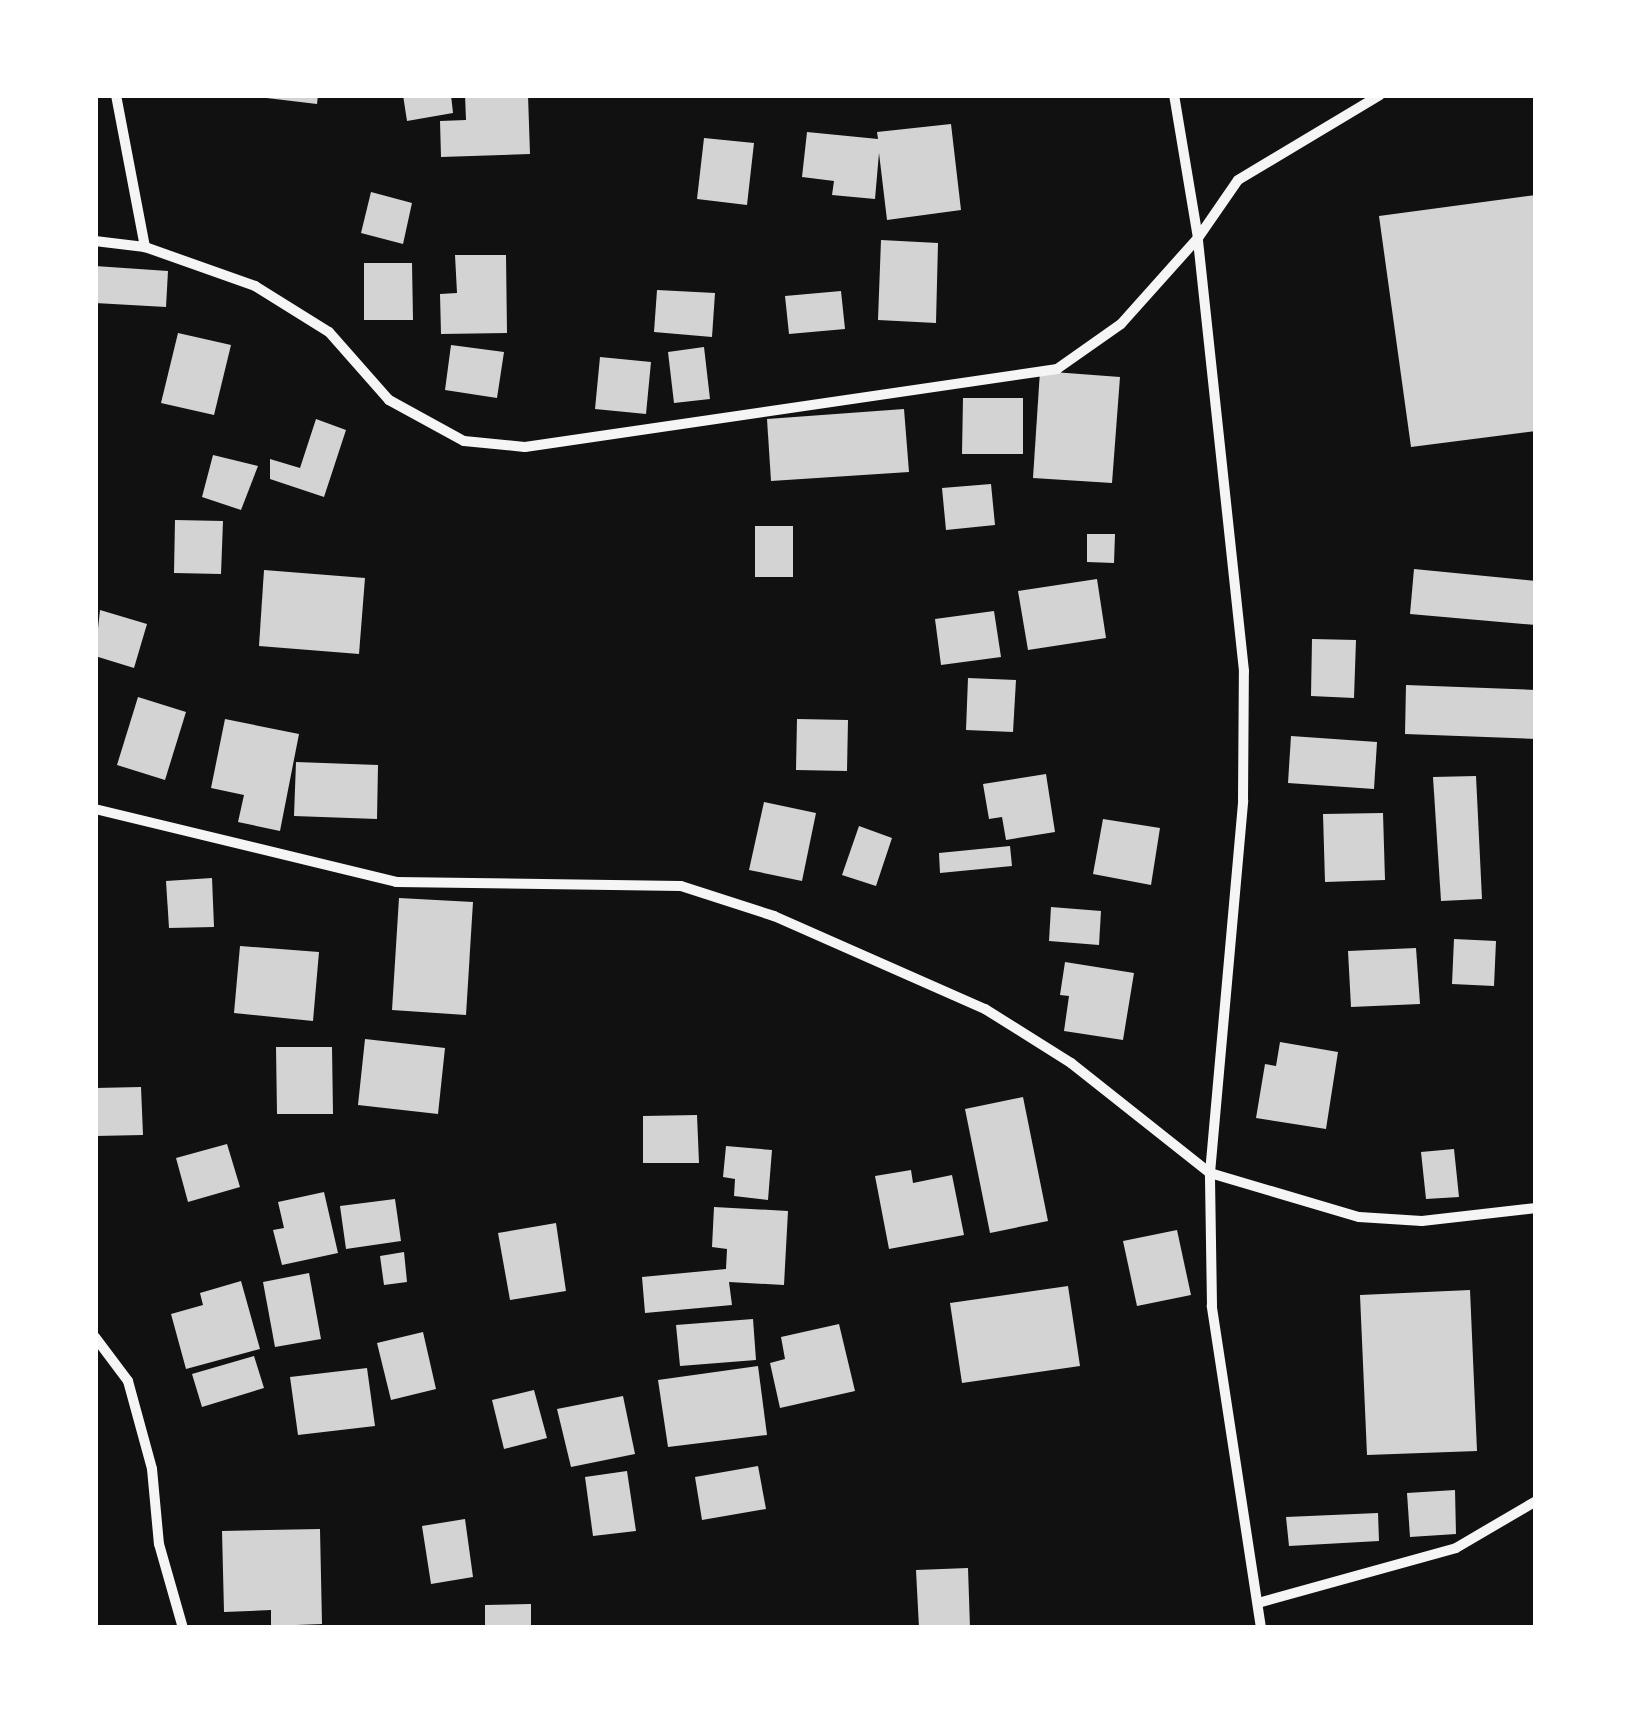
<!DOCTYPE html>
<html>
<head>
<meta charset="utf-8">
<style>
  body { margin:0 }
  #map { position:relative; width:1631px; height:1723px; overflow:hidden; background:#111; font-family:"Noto Sans",sans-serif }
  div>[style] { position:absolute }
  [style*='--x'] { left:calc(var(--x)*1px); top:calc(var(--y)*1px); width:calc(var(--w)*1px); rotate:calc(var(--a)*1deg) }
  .building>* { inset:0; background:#d3d3d3 }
  .minor>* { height:10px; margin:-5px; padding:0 5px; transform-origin:5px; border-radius:5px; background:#f5f5f5 }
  span { translate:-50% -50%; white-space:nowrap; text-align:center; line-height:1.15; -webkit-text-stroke:9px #fff; paint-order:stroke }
  .frame { position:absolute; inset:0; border:98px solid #fff; pointer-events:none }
</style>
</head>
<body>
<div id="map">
  <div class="building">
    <div style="clip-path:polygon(241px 95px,318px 95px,317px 104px)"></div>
    <div style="clip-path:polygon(403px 95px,451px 95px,453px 113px,407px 121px)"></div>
    <div style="clip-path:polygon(465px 95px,528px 95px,530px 154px,441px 157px,440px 121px,466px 120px)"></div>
    <div style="clip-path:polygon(951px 124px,961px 210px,887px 220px,879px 153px,875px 199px,832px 195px,834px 181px,802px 177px,807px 132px,878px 139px,877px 132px)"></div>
    <div style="clip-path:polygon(704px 138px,754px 143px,747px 205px,697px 199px)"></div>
    <div style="clip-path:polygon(371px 192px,412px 203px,403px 244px,361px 233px)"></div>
    <div style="clip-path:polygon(1536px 195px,1536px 431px,1411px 447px,1379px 216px)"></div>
    <div style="clip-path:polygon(881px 240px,938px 243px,936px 323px,878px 320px)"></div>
    <div style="clip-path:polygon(455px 255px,506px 255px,507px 333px,441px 334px,440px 294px,457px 293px)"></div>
    <div style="clip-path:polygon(364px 263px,412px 263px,413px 320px,364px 320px)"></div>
    <div style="clip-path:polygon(95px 266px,168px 271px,166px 307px,95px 303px)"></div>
    <div style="clip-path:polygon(657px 290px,715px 293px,712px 337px,654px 332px)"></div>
    <div style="clip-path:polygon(841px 291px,845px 329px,789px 334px,785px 296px)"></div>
    <div style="clip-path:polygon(178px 333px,231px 345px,214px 415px,161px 403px)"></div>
    <div style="clip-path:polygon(451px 345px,504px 352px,497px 398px,445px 390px)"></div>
    <div style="clip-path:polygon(704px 347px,710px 399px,674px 403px,668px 352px)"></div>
    <div style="clip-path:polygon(600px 357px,651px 362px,646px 414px,595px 409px)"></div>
    <div style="clip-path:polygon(1040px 371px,1120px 377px,1112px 483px,1033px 478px)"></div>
    <div style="clip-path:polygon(963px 398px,1023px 398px,1023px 454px,962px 454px)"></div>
    <div style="clip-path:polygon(904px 409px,909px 472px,771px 481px,767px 419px)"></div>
    <div style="clip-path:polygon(316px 419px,346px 430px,324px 497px,270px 479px,270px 459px,300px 468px)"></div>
    <div style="clip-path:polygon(213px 455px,258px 466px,241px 510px,202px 497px)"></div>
    <div style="clip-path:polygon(991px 484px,995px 525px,946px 530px,942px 488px)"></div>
    <div style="clip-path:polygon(175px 520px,223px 521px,221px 574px,174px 573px)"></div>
    <div style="clip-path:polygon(755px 526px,793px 526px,793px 577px,755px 577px)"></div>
    <div style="clip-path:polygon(1087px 534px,1115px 534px,1114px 563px,1087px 562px)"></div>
    <div style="clip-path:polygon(1414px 569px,1536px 581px,1536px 625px,1410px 614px)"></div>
    <div style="clip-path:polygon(264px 570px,365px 578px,359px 654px,259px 646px)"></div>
    <div style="clip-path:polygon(1097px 579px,1106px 638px,1028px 650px,1018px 591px)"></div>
    <div style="clip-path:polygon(100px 610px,147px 624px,134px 668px,95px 656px)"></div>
    <div style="clip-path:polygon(994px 611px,1001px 657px,941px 665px,935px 619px)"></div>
    <div style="clip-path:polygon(1312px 639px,1356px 640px,1354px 698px,1311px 696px)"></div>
    <div style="clip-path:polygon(968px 678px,1016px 680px,1013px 732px,966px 730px)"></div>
    <div style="clip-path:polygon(1406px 685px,1536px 690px,1536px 739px,1405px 734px)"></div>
    <div style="clip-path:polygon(138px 697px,186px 712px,165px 780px,117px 765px)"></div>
    <div style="clip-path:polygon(225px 719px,299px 734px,280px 831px,238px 822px,244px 795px,211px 788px)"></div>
    <div style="clip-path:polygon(797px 719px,848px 720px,847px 771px,796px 770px)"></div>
    <div style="clip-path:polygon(1291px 736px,1377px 742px,1374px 789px,1288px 783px)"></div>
    <div style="clip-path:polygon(296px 762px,378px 765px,377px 819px,294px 816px)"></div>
    <div style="clip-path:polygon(1046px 774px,1055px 832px,1006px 840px,1002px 817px,989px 819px,983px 784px)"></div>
    <div style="clip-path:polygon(1476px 776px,1482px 899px,1441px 901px,1433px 777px)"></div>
    <div style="clip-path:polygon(764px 802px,816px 813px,802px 881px,749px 870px)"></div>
    <div style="clip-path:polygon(1383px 813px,1385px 880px,1325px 882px,1323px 814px)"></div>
    <div style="clip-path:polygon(1103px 819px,1160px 828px,1151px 885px,1093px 874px)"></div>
    <div style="clip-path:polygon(859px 826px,892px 838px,876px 886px,842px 875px)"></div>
    <div style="clip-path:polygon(1010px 846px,1012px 866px,940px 873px,939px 853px)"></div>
    <div style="clip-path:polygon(212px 878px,214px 927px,169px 928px,166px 881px)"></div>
    <div style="clip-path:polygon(399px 898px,473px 902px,466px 1015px,392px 1010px)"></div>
    <div style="clip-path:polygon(1051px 907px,1101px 911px,1099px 945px,1049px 941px)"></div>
    <div style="clip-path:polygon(1454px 939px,1496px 941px,1494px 986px,1452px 984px)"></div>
    <div style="clip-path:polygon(240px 946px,319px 952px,313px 1021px,234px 1013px)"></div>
    <div style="clip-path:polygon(1416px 948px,1420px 1004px,1351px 1007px,1348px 951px)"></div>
    <div style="clip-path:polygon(1065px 962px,1134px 973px,1123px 1040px,1064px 1031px,1069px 996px,1060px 995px)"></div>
    <div style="clip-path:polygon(365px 1039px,445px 1048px,438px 1114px,358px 1105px)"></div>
    <div style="clip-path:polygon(1280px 1042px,1338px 1052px,1326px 1129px,1256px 1118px,1265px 1064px,1276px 1066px)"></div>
    <div style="clip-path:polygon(276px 1047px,332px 1047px,333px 1114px,277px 1114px)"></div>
    <div style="clip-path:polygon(141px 1087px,143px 1135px,95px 1136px,95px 1088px)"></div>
    <div style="clip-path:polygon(1023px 1097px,1048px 1221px,990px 1233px,965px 1109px)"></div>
    <div style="clip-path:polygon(697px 1115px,699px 1163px,643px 1163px,643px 1116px)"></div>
    <div style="clip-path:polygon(227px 1144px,240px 1187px,188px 1202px,176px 1158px)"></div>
    <div style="clip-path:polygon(726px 1146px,772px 1150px,768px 1200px,734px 1196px,735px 1179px,723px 1177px)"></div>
    <div style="clip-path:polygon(1454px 1149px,1459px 1197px,1426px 1199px,1421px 1152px)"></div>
    <div style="clip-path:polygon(911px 1170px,913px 1183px,952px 1175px,964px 1235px,889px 1249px,875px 1176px)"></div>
    <div style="clip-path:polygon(324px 1192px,338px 1253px,282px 1265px,273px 1230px,284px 1228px,278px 1202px)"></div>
    <div style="clip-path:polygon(395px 1199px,401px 1241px,346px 1249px,340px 1206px)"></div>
    <div style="clip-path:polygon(714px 1207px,788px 1211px,784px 1285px,729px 1282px,732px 1305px,645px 1313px,642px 1277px,726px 1269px,727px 1249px,712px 1247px)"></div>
    <div style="clip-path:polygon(556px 1223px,566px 1291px,510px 1300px,498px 1233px)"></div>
    <div style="clip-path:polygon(1177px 1230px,1191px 1295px,1137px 1306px,1123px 1241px)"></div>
    <div style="clip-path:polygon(404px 1252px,407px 1282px,384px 1285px,380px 1256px)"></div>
    <div style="clip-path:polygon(309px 1273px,321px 1339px,275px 1347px,263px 1282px)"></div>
    <div style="clip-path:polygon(241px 1281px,260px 1349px,186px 1369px,171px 1314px,203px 1305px,200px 1293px)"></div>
    <div style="clip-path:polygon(1068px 1286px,1080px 1366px,962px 1383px,950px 1303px)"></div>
    <div style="clip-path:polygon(1470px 1290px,1477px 1451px,1367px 1455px,1360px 1295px)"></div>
    <div style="clip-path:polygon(753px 1319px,756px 1360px,680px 1366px,676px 1325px)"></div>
    <div style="clip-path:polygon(839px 1324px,855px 1391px,780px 1408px,770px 1363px,785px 1359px,781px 1337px)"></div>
    <div style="clip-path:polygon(423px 1332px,436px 1389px,391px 1400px,377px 1343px)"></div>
    <div style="clip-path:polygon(254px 1356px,264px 1388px,202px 1407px,192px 1374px)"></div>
    <div style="clip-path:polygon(758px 1366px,767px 1435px,668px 1447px,658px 1380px)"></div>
    <div style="clip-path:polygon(367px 1368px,375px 1426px,298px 1435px,290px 1377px)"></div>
    <div style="clip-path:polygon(534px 1390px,547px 1438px,504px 1449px,492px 1400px)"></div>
    <div style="clip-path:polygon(623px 1396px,635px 1454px,571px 1467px,557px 1409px)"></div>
    <div style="clip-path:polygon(758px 1466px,766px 1509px,702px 1520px,695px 1477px)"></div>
    <div style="clip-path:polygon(627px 1471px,636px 1531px,593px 1536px,585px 1477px)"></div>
    <div style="clip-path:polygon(1455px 1490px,1456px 1534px,1410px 1537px,1407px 1493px)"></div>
    <div style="clip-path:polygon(1378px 1513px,1379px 1541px,1289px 1546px,1286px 1517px)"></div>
    <div style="clip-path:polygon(465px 1519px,473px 1577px,431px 1584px,422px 1526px)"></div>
    <div style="clip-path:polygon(320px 1529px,322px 1624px,271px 1626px,271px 1610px,224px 1612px,222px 1531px)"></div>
    <div style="clip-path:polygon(968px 1568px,970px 1628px,919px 1628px,916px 1570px)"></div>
    <div style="clip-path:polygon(531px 1604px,531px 1628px,485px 1628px,485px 1605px)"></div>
  </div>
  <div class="minor">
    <div style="--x:116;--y:95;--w:155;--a:79.2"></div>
    <div style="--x:95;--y:241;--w:50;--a:6.8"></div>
    <div style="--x:145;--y:247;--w:117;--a:19.5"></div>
    <div style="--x:255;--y:286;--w:87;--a:31.9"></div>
    <div style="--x:329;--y:332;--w:91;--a:48.6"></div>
    <div style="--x:389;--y:400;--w:85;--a:28.7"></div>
    <div style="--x:464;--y:441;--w:61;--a:5.6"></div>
    <div style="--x:525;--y:447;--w:538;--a:-8.34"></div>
    <div style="--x:1057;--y:369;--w:78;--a:-35.1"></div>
    <div style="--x:1121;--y:324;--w:115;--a:-48.2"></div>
    <div style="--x:1198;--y:238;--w:145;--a:-99.5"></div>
    <div style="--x:95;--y:809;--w:310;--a:13.6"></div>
    <div style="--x:396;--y:882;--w:285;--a:0.8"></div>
    <div style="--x:681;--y:886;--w:98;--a:17.9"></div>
    <div style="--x:774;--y:916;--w:231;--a:23.8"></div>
    <div style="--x:985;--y:1009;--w:102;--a:32.1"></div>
    <div style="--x:1071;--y:1063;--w:177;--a:38.4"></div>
    <div style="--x:1210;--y:1173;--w:155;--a:16.5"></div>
    <div style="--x:1359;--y:1217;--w:63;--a:3.6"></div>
    <div style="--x:1422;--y:1221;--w:115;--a:-6.5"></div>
    <div style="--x:95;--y:1337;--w:55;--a:53.1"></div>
    <div style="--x:128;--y:1381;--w:91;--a:74.7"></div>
    <div style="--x:152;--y:1469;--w:75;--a:84.7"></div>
    <div style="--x:159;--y:1544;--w:87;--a:74.1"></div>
    <div style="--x:1258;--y:1603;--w:205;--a:-15.5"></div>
    <div style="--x:1456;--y:1548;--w:93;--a:-30.4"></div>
    <div style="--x:1261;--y:1628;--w:326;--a:-98.7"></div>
    <div style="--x:1212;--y:1306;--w:133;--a:-90.9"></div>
    <div style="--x:1210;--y:1173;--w:374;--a:-84.9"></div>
    <div style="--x:1243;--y:800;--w:129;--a:-89.6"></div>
    <div style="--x:1244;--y:671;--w:435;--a:-96.1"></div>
    <div style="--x:1198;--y:238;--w:70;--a:-55.4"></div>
    <div style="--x:1238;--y:180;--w:165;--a:-30.9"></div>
  </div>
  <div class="frame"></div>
</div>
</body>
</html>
